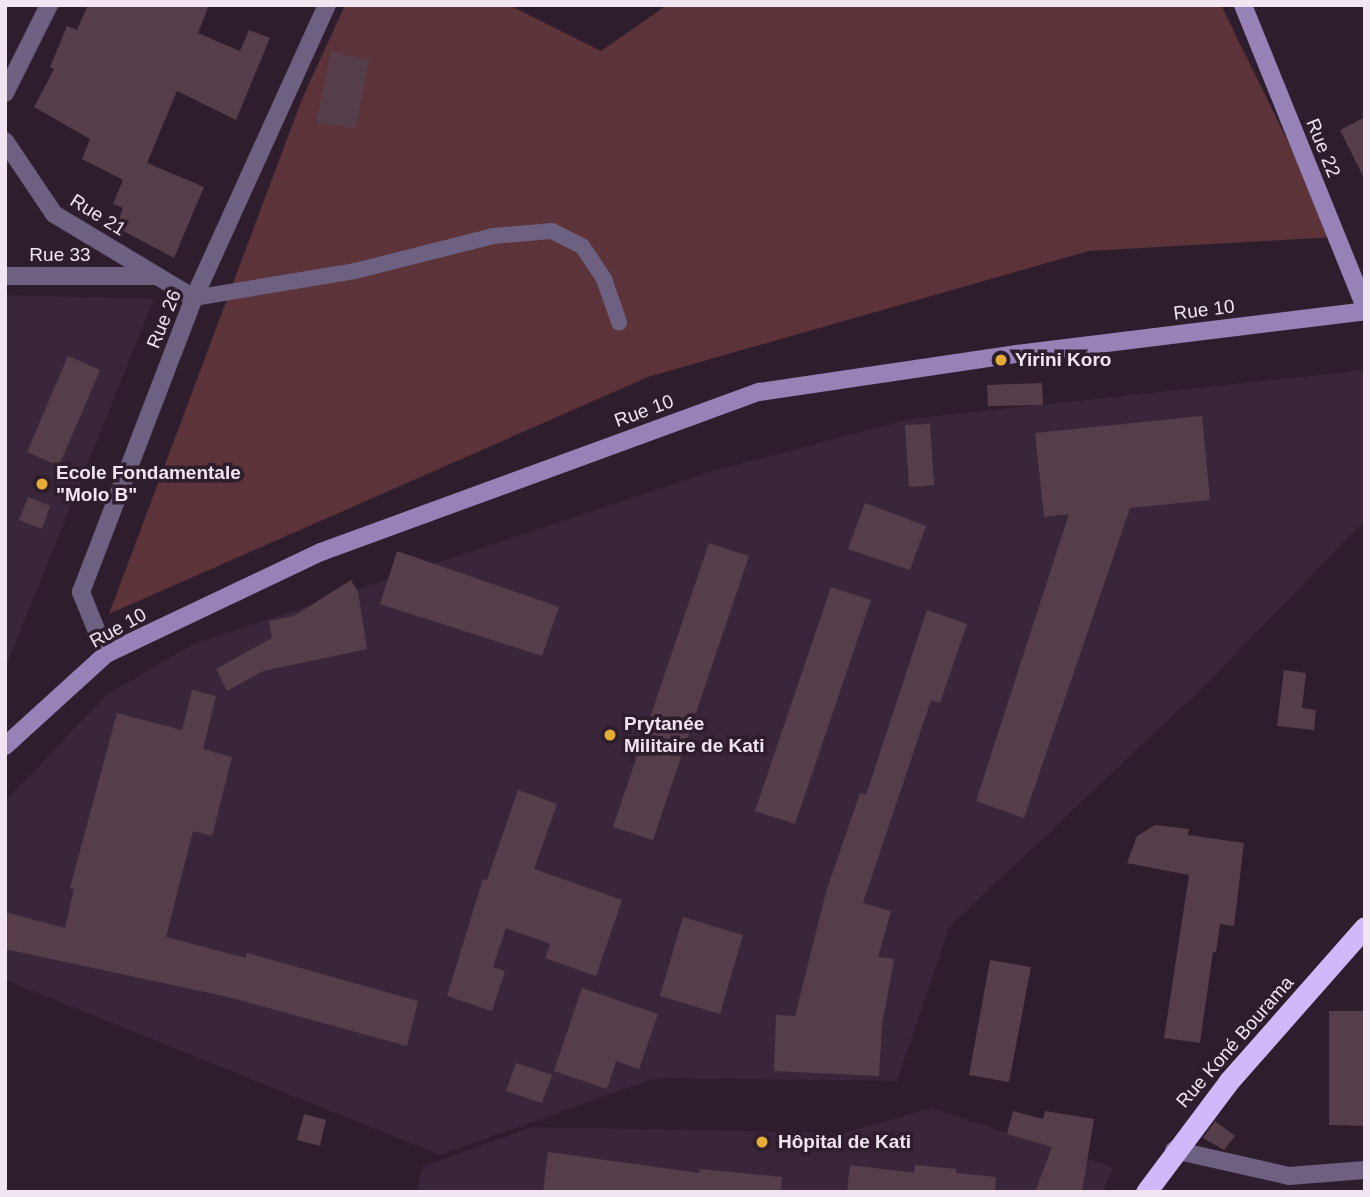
<!DOCTYPE html>
<html>
<head>
<meta charset="utf-8">
<style>
  body { margin:0 }
  #map { position:relative; width:1370px; height:1197px; overflow:hidden; background:#2d1d2d; font-family:Helvetica,sans-serif }
  div>[style] { position:absolute }
  [style*='--x'] { left:calc(var(--x)*1px); top:calc(var(--y)*1px); width:calc(var(--w)*1px); rotate:calc(var(--a)*1deg) }
  .built>* { inset:0; background:#3a263b }
  .green>* { inset:0; background:#5b3339 }
  .building>* { inset:0; background:#553e49 }
  .lane>* { height:16px; margin:-8px; padding:0 8px; transform-origin:8px; border-radius:8px; background:#6d6081 }
  .street>* { height:18px; margin:-9px; padding:0 9px; transform-origin:9px; border-radius:9px; background:#6d6081 }
  .secondary>* { height:18px; margin:-9px; padding:0 9px; transform-origin:9px; border-radius:9px; background:#9682b7 }
  .highway>* { height:21px; margin:-10.5px; padding:0 10.5px; transform-origin:10.5px; border-radius:10.5px; background:#d1b8fa }
  .dots>* { width:19px; height:19px; translate:-50% -50%; box-sizing:border-box; border:4px solid #2d1d2d; border-radius:50% }
  span { translate:-50% -50%; white-space:nowrap; text-align:center; line-height:1.15; -webkit-text-stroke:7px #2d1d2d; paint-order:stroke }
  .street-label { font-size:19px; color:#f0e5f0 }
  .poi-label { font-size:19px; color:#f0e5f0; font-weight:700 }
  .left { translate:0 -50%; text-align:left }
  .frame { position:absolute; inset:0; border:7px solid #f0e5f0; pointer-events:none }
</style>
</head>
<body>
<div id="map">
  <div class="built">
    <div style="clip-path:polygon(5px 295px,154px 299px,5px 669px)"></div>
    <div style="clip-path:polygon(1365px 370px,1365px 521px,1201px 689px,950px 926px,897px 1081px,656px 1078px,440px 1155px,5px 980px,5px 802px,105px 696px,191px 645px,716px 470px,910px 419px)"></div>
    <div style="clip-path:polygon(931px 1108px,1113px 1167px,1103px 1192px,417px 1192px,422px 1167px,531px 1127px,844px 1133px)"></div>
  </div>
  <div class="green">
    <div style="clip-path:polygon(345px 5px,509px 5px,601px 51px,667px 5px,1221px 5px,1335px 237px,1089px 251px,648px 377px,109px 614px,302px 99px)"></div>
  </div>
  <div class="building">
    <div style="clip-path:polygon(88px 5px,209px 5px,198px 33px,240px 51px,249px 30px,270px 38px,236px 120px,177px 91px,147px 163px,204px 187px,174px 258px,116px 227px,123px 208px,113px 204px,123px 180px,82px 159px,90px 139px,34px 107px,54px 69px,50px 67px,67px 26px,77px 30px)"></div>
    <div style="clip-path:polygon(331px 51px,369px 60px,356px 128px,316px 123px)"></div>
    <div style="clip-path:polygon(1365px 117px,1365px 180px,1340px 130px)"></div>
    <div style="clip-path:polygon(68px 356px,100px 370px,59px 466px,27px 452px)"></div>
    <div style="clip-path:polygon(1042px 383px,1043px 405px,988px 406px,987px 385px)"></div>
    <div style="clip-path:polygon(1202px 416px,1210px 500px,1130px 508px,1024px 818px,976px 801px,1069px 514px,1044px 517px,1035px 433px)"></div>
    <div style="clip-path:polygon(930px 424px,934px 485px,909px 487px,905px 425px)"></div>
    <div style="clip-path:polygon(28px 497px,50px 506px,42px 529px,19px 520px)"></div>
    <div style="clip-path:polygon(865px 503px,926px 526px,910px 570px,848px 549px)"></div>
    <div style="clip-path:polygon(709px 543px,749px 556px,653px 840px,613px 827px)"></div>
    <div style="clip-path:polygon(397px 551px,559px 607px,542px 656px,380px 604px)"></div>
    <div style="clip-path:polygon(351px 580px,358px 592px,367px 649px,263px 671px,227px 691px,216px 669px,272px 638px,269px 621px,294px 616px)"></div>
    <div style="clip-path:polygon(831px 587px,871px 600px,795px 824px,755px 811px)"></div>
    <div style="clip-path:polygon(927px 610px,967px 624px,940px 703px,931px 700px,863px 903px,891px 911px,878px 957px,894px 959px,882px 1026px,879px 1076px,774px 1071px,776px 1015px,795px 1016px,826px 892px,860px 793px,866px 795px)"></div>
    <div style="clip-path:polygon(1284px 670px,1306px 673px,1302px 708px,1316px 710px,1314px 730px,1277px 726px)"></div>
    <div style="clip-path:polygon(192px 690px,216px 696px,203px 749px,232px 757px,212px 836px,193px 831px,166px 937px,246px 958px,247px 953px,418px 1001px,407px 1046px,228px 997px,5px 949px,5px 912px,65px 928px,74px 889px,70px 888px,117px 713px,182px 730px)"></div>
    <div style="clip-path:polygon(518px 790px,557px 804px,534px 869px,622px 900px,596px 976px,545px 958px,550px 944px,506px 928px,493px 967px,505px 971px,492px 1011px,447px 996px,483px 879px,487px 880px)"></div>
    <div style="clip-path:polygon(1155px 825px,1189px 829px,1188px 835px,1244px 843px,1234px 926px,1220px 924px,1216px 952px,1213px 952px,1200px 1043px,1164px 1038px,1189px 875px,1127px 863px,1137px 836px)"></div>
    <div style="clip-path:polygon(683px 917px,743px 935px,720px 1014px,660px 996px)"></div>
    <div style="clip-path:polygon(990px 960px,1031px 967px,1009px 1082px,969px 1075px)"></div>
    <div style="clip-path:polygon(582px 988px,658px 1014px,639px 1069px,616px 1061px,607px 1089px,554px 1071px)"></div>
    <div style="clip-path:polygon(1329px 1011px,1365px 1011px,1365px 1126px,1329px 1125px)"></div>
    <div style="clip-path:polygon(516px 1063px,552px 1075px,542px 1103px,506px 1091px)"></div>
    <div style="clip-path:polygon(1013px 1111px,1043px 1119px,1045px 1111px,1094px 1119px,1082px 1192px,1035px 1192px,1052px 1147px,1007px 1134px)"></div>
    <div style="clip-path:polygon(304px 1114px,326px 1120px,320px 1146px,297px 1140px)"></div>
    <div style="clip-path:polygon(1215px 1121px,1235px 1136px,1224px 1150px,1203px 1138px)"></div>
    <div style="clip-path:polygon(548px 1152px,699px 1173px,700px 1169px,782px 1177px,781px 1192px,543px 1192px)"></div>
    <div style="clip-path:polygon(850px 1165px,914px 1173px,915px 1165px,956px 1169px,956px 1173px,996px 1177px,995px 1192px,847px 1192px)"></div>
  </div>
  <div class="lane">
    <div style="--x:194;--y:298;--w:163;--a:-9.5"></div>
    <div style="--x:355;--y:271;--w:142;--a:-14.2"></div>
    <div style="--x:493;--y:236;--w:59;--a:-4.8"></div>
    <div style="--x:552;--y:231;--w:34;--a:27"></div>
    <div style="--x:582;--y:246;--w:40;--a:56"></div>
    <div style="--x:604;--y:279;--w:46;--a:70.8"></div>
  </div>
  <div class="street">
    <div style="--x:5;--y:93;--w:98;--a:-63.4"></div>
    <div style="--x:5;--y:141;--w:88;--a:56.1"></div>
    <div style="--x:54;--y:214;--w:163;--a:31"></div>
    <div style="--x:5;--y:276;--w:151;--a:0"></div>
    <div style="--x:106;--y:654;--w:67;--a:-112"></div>
    <div style="--x:81;--y:592;--w:315;--a:-69"></div>
    <div style="--x:194;--y:298;--w:322;--a:-65.6"></div>
    <div style="--x:1174;--y:1150;--w:118;--a:12.7"></div>
    <div style="--x:1289;--y:1176;--w:76;--a:-4.5"></div>
  </div>
  <div class="secondary">
    <div style="--x:1243;--y:5;--w:326;--a:68"></div>
    <div style="--x:5;--y:746;--w:137;--a:-42.3"></div>
    <div style="--x:106;--y:654;--w:238;--a:-25.4"></div>
    <div style="--x:321;--y:552;--w:466;--a:-20.1"></div>
    <div style="--x:759;--y:392;--w:261;--a:-8.4"></div>
    <div style="--x:1017;--y:354;--w:351;--a:-7"></div>
  </div>
  <div class="highway">
    <div style="--x:1146;--y:1192;--w:139;--a:-53.2"></div>
    <div style="--x:1229;--y:1081;--w:205;--a:-48.6"></div>
  </div>
  <div class="dots">
    <div style="left:1001px;top:360px;background:#e6ad36"></div>
    <div style="left:42px;top:484px;background:#e6ad36"></div>
    <div style="left:610px;top:735px;background:#e6ad36"></div>
    <div style="left:762px;top:1142px;background:#e6ad36"></div>
  </div>
  <div class="street-label">
    <span style="left:1323px;top:148px;rotate:68deg">Rue 22</span>
    <span style="left:98px;top:215px;rotate:32deg">Rue 21</span>
    <span style="left:60px;top:255px">Rue 33</span>
    <span style="left:1204px;top:310px;rotate:-7deg">Rue 10</span>
    <span style="left:164px;top:319px;rotate:-68deg">Rue 26</span>
    <span style="left:644px;top:411px;rotate:-20deg">Rue 10</span>
    <span style="left:118px;top:628px;rotate:-29deg">Rue 10</span>
    <span style="left:1235px;top:1042px;rotate:-49deg">Rue Koné Bourama</span>
  </div>
  <div class="poi-label">
    <span class="left" style="left:1015px;top:360px">Yirini Koro</span>
    <span class="left" style="left:56px;top:484px">Ecole Fondamentale<br>"Molo B"</span>
    <span class="left" style="left:624px;top:735px">Prytanée<br>Militaire de Kati</span>
    <span class="left" style="left:778px;top:1142px">Hôpital de Kati</span>
  </div>
  <div class="frame"></div>
</div>
</body>
</html>
